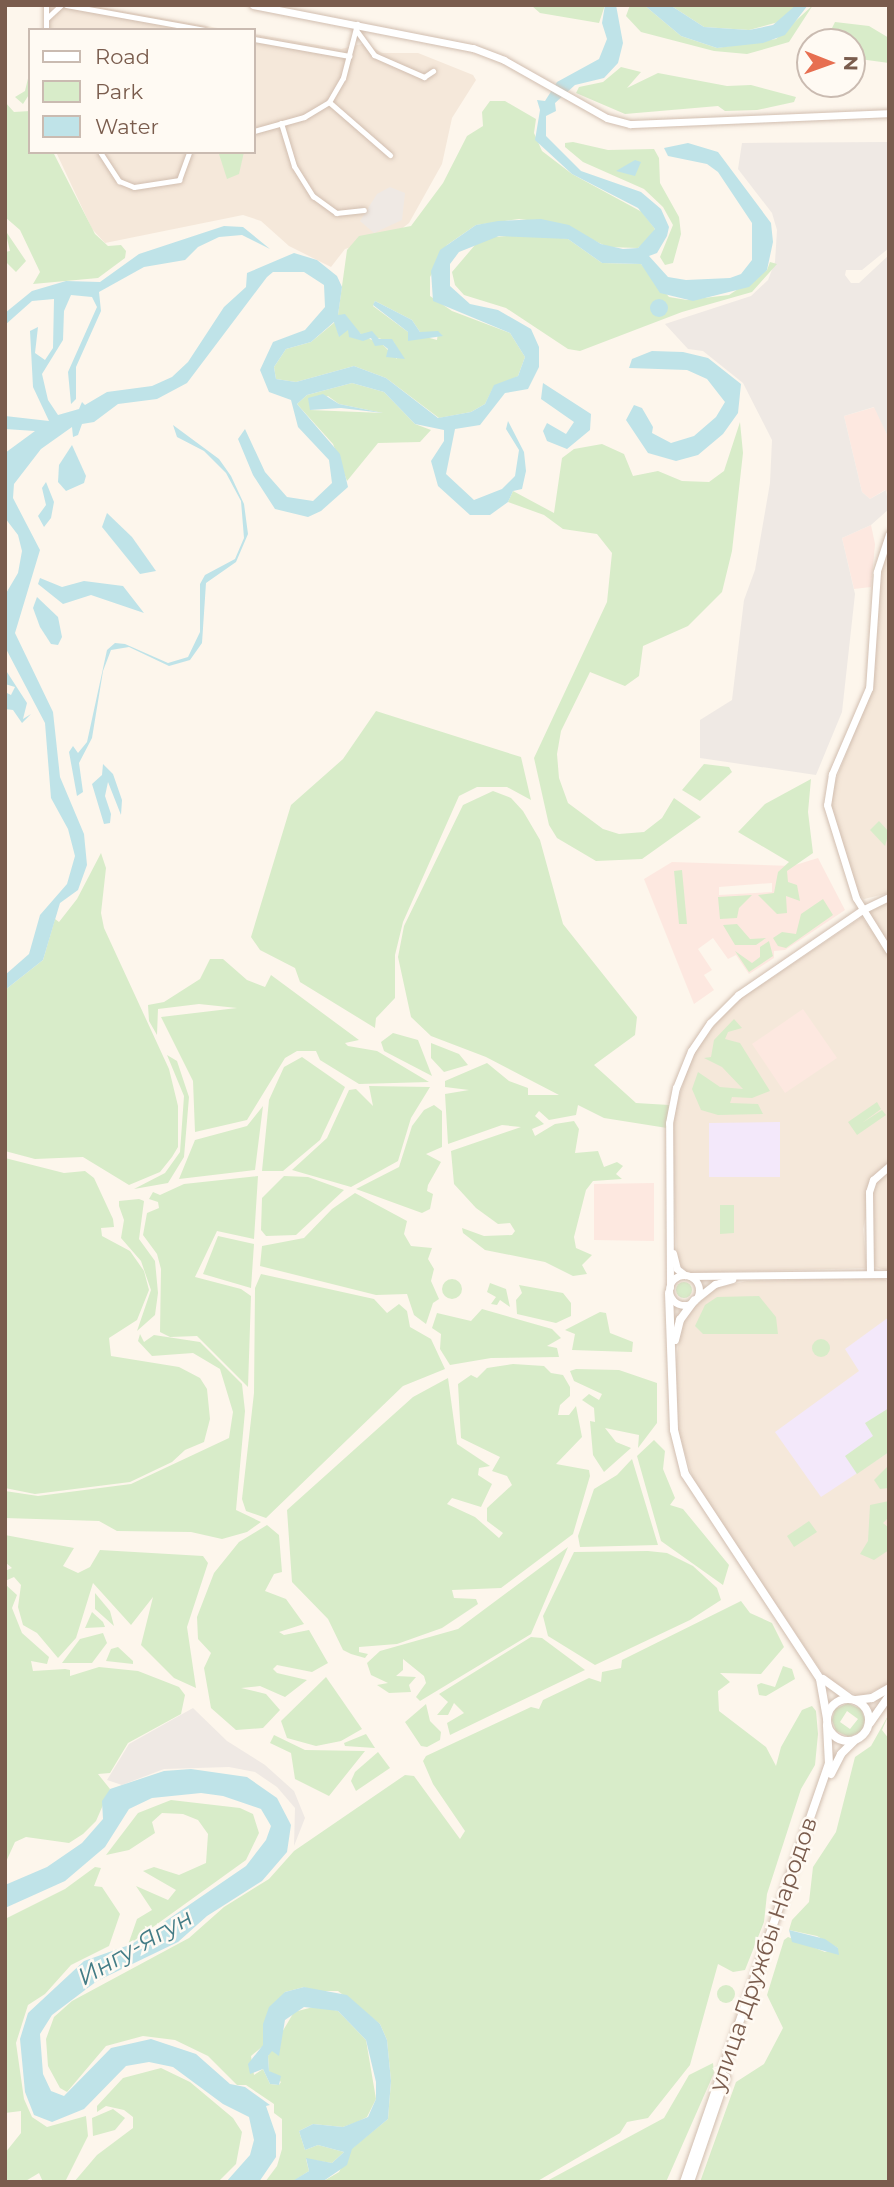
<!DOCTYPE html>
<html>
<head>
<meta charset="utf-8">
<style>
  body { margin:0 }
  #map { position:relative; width:894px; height:2187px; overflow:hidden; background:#fdf6ec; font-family:Montserrat,sans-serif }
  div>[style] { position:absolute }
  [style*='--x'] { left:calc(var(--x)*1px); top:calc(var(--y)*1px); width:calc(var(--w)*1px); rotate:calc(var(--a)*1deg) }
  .residential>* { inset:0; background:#f5e8da }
  .commercial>* { inset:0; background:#fde8e0 }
  .industrial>* { inset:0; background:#efe9e4 }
  .education>* { inset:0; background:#f3e8fa }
  .green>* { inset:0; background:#d8ecc9 }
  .round { border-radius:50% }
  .water>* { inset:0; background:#bfe3e8 }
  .roads { filter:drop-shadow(0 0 2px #d1beb0) drop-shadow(0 0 2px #d1beb0) }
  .minor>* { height:5px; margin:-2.5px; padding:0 2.5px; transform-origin:2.5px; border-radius:2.5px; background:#fff }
  .tertiary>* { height:7px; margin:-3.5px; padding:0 3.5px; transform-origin:3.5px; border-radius:3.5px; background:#fff }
  .tertiary>.ring { margin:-3.5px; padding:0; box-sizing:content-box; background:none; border:7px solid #fff; border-radius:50% }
  .secondary>* { height:8px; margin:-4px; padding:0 4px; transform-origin:4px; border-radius:4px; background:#fff }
  .secondary>.ring { margin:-4px; padding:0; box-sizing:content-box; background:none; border:8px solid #fff; border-radius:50% }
  span { translate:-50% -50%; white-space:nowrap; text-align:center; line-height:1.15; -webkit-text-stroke:5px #fffaf3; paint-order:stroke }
  .street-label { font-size:23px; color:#7a5c4d }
  .water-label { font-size:24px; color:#437c86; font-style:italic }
  .frame { position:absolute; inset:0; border:7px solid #7a5c4d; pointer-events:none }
  .legend { position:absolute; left:28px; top:28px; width:228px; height:126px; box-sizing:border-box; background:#fffaf3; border:2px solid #cabbb1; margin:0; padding:9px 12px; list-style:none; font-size:21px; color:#7a5c4d }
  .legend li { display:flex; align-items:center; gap:14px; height:35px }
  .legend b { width:35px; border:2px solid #cabbb1 }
  .north { position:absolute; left:796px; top:28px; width:70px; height:70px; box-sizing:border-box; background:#fffaf3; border:2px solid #cabbb1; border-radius:50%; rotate:91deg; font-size:19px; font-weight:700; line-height:28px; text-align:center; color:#7a5c4d }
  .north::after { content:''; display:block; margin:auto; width:24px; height:32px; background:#e76f51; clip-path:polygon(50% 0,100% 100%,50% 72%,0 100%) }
</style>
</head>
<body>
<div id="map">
  <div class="residential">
    <div style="clip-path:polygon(50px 5px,88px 5px,229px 30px,43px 30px)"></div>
    <div style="clip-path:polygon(254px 34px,341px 49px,366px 43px,382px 53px,418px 53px,473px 75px,476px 80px,452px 118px,442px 164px,409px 223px,395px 234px,345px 249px,331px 267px,289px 246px,261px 221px,243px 215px,105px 243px,92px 229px,56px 152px,254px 152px)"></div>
    <div style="clip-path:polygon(889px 541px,889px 893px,864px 899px,858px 894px,830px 813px,830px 795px,871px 691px,880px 571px)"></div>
    <div style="clip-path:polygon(889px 899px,889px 947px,869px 913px)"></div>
    <div style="clip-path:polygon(862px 917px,889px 955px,889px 1163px,875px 1174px,863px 1229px,867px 1268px,687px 1273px,677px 1261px,672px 1122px,690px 1059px,727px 1008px)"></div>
    <div style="clip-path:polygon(889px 1169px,889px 1271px,875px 1267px,872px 1260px,871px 1198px,873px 1185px)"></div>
    <div style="clip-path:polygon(882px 1278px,889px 1282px,889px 1684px,860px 1697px,826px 1678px,695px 1485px,678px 1431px,676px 1363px,681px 1325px,689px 1312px,716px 1288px,747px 1281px)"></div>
  </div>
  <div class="commercial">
    <div style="clip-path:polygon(875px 407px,889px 439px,889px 494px,885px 490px,870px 499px,862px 492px,844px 416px)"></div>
    <div style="clip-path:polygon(871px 525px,875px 544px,871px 587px,854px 589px,842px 538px)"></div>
    <div style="clip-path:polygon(evenodd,818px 858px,845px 910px,785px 950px,774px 951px,774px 958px,749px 974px,736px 955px,728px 959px,713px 938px,698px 949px,712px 970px,704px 975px,714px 990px,694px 1004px,644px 879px,672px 862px,792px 866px,818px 858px,772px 883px,772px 892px,719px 895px,719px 887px,772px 883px)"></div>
    <div style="clip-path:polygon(803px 1009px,837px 1058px,785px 1093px,752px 1044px)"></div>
    <div style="clip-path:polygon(654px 1183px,654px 1241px,594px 1240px,594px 1184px)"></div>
  </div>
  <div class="industrial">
    <div style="clip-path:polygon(889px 142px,889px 248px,862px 270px,846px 270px,845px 275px,851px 283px,859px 283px,889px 255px,889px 439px,874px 407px,844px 416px,862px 492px,870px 499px,886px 490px,889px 509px,871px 525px,842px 538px,855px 594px,842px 712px,816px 775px,700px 758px,700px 720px,732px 700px,744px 600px,755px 570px,770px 483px,772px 440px,743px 383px,703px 351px,688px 349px,665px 324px,751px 296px,768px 280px,775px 262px,777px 230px,772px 213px,738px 169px,742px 143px)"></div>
    <div style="clip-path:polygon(390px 187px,405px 193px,402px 220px,374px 233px,360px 221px,377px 194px)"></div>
    <div style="clip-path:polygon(193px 1708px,227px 1741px,265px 1765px,294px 1791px,305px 1818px,294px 1846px,295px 1808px,277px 1787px,255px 1772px,229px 1767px,164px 1769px,122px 1785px,107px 1780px,129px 1744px)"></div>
  </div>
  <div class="education">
    <div style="clip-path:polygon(780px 1122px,780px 1177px,709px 1177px,709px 1123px)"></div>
    <div style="clip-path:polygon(889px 1317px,889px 1452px,821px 1497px,775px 1432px,859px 1371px,845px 1349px)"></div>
  </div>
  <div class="green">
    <div style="clip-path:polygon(506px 5px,605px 5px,599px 23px,540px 13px,532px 6px)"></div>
    <div style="clip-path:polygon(630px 5px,644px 5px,681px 36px,717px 48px,776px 39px,813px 5px,789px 42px,747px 54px,714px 51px,641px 32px,626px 16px)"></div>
    <div style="clip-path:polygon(670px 5px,796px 5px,796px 6px,782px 21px,749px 30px,704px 27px)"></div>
    <div style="clip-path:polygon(835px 22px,869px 26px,889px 38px,889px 63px,852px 58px,852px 42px,825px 42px)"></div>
    <div style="clip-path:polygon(621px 67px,641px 72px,627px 88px,658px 73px,727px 86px,751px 85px,796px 97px,794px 102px,757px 110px,725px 111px,718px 106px,625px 114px,576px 93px,579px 87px,603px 82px)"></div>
    <div style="clip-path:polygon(30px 70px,30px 93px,23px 104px,15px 97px,25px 91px)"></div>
    <div style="clip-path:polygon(evenodd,490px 101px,505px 101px,536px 119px,534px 133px,542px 151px,572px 174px,642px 212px,655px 229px,648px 240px,638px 248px,608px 247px,558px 224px,519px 219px,476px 225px,447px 245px,430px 277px,430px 296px,452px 311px,510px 333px,525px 357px,518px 376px,492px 390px,485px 404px,471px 412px,439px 418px,386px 378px,354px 366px,296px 382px,276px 379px,274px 367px,286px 349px,311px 342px,335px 322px,339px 336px,348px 329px,383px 345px,397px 359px,394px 342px,361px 334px,338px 315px,347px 250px,359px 236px,411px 226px,443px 183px,467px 136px,483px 126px,482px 112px,490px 101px,375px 301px,412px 320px,420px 332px,438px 332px,437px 340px,408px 332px,373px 306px,375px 301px)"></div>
    <div style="clip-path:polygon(5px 102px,14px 112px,30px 111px,30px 152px,53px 152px,95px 234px,108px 246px,121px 245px,126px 251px,125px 258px,98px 278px,33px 284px,40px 272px,20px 230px,5px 217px)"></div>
    <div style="clip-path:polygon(573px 142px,608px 150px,654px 149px,659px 158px,660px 183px,679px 217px,681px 234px,673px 263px,665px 265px,660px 257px,673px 225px,663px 207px,644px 189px,583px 162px,565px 147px,565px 143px)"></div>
    <div style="clip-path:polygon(244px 152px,239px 174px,227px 179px,219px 154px)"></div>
    <div style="clip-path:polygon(5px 230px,26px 261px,16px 272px,5px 261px,5px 252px,10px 251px)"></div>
    <div style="clip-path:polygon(533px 234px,568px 239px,602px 263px,641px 264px,669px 297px,687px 300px,729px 295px,767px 270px,770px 262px,777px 264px,752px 292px,682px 312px,580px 351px,568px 349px,506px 308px,464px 295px,455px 285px,452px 272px,475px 245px,493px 237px)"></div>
    <div style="clip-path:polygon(evenodd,352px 383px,384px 392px,415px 424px,431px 430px,420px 442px,378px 443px,347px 481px,333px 444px,297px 404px,307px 395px,352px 383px,328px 396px,339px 404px,383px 413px,310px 410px,312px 404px,328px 396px)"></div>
    <div style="clip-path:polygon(740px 422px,743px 453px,732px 551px,722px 592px,688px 626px,643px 646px,639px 676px,625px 686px,590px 672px,561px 731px,557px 754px,559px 778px,568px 803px,603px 829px,619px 834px,644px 832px,662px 818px,674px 798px,701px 817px,642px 859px,596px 861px,557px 838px,549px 825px,534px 758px,607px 602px,612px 553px,597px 534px,563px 529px,544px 515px,508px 502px,513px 491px,554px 513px,562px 458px,574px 449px,602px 444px,624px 454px,633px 476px,658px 471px,682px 481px,709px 482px,724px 471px)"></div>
    <div style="clip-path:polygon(376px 711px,521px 757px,531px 800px,507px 787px,477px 787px,459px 796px,403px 922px,395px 955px,395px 998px,376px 1018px,375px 1028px,300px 982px,295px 968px,260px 950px,251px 937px,291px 805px,343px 759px)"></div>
    <div style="clip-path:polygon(704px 764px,729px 767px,732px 772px,700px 801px,682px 790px)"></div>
    <div style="clip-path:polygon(811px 779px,808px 812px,813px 853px,787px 871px,788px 882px,797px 885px,800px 901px,786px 896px,787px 913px,777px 914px,758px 895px,774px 893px,778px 872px,789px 862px,738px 832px,765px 804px)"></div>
    <div style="clip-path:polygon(493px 791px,511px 798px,523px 811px,540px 840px,563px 924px,637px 1017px,635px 1035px,594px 1065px,636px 1103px,669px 1105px,667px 1128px,604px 1118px,578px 1105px,576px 1115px,549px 1120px,539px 1111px,535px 1116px,544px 1124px,532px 1129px,535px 1136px,555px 1124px,574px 1121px,579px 1129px,575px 1153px,598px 1151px,604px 1167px,617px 1162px,623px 1166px,616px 1174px,622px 1179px,593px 1181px,586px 1190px,574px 1237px,576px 1248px,592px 1255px,582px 1265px,587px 1274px,573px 1276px,545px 1262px,485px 1250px,463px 1233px,462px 1228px,484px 1236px,512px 1235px,515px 1231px,510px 1223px,498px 1224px,476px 1208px,454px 1184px,451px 1151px,521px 1127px,502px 1125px,448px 1144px,445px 1094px,469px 1090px,445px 1087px,445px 1081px,487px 1063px,509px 1081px,528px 1088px,528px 1095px,559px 1095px,486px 1057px,431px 1036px,411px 1017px,398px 957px,404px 926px,463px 805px)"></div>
    <div style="clip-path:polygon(879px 821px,889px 832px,885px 846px,870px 830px)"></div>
    <div style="clip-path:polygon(101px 853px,106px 868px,101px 913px,104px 928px,169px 1069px,178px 1106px,178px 1147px,172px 1157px,160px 1172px,129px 1185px,83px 1157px,35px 1159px,5px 1151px,5px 990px,43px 960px,55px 919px,59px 922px,77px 899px)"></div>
    <div style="clip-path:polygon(682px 870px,687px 924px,679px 924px,674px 871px)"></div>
    <div style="clip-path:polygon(752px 895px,739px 908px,737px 918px,720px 919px,718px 897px)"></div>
    <div style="clip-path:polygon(823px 899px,833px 915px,786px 948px,778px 946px,773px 938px,782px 932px,796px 934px,801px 914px)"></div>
    <div style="clip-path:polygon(737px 924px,750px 939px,766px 938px,756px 945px,735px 945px,723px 925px)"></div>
    <div style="clip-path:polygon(769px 941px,773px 956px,749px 972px,735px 951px,752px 963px,760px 957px,760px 947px)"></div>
    <div style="clip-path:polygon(210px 959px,223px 959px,247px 980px,265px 987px,271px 975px,359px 1040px,345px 1043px,348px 1046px,377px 1051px,429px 1082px,359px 1084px,320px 1060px,316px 1051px,297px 1051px,285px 1058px,247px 1120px,195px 1132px,193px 1081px,161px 1017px,237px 1008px,199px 1004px,158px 1009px,157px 1035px,149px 1021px,148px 1005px,164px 1002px,200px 979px)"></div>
    <div style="clip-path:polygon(734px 1019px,742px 1028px,728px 1032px,725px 1039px,740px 1043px,770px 1091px,752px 1098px,732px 1097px,730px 1103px,758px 1104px,763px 1114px,718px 1115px,701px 1110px,692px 1089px,698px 1072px,720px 1087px,743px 1089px,722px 1067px,704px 1058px,711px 1057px,714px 1040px)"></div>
    <div style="clip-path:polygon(393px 1033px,418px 1040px,432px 1076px,384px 1051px,381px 1042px)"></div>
    <div style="clip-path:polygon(431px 1043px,459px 1054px,468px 1065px,444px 1072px,431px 1058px)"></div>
    <div style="clip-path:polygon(167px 1055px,177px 1061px,189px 1097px,184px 1157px,168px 1183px,134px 1189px,165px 1173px,180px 1152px,184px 1096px)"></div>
    <div style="clip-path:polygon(302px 1057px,345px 1087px,320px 1140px,283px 1171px,262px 1171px,269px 1100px,284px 1067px)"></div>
    <div style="clip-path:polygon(369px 1086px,430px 1087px,411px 1118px,398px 1161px,351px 1187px,292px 1170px,327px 1138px,349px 1090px,356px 1089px,373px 1106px)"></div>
    <div style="clip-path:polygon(877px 1102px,881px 1109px,862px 1123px,882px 1110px,886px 1115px,857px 1135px,848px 1122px)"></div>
    <div style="clip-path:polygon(434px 1105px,442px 1111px,442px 1147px,426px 1154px,441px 1162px,428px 1185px,427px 1191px,433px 1194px,430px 1209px,422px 1213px,356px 1189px,399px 1167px,412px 1126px,424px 1110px)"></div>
    <div style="clip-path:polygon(263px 1106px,255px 1170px,179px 1179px,195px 1140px,247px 1126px)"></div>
    <div style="clip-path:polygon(5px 1158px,64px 1173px,85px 1171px,94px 1178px,113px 1219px,114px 1227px,101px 1228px,102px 1236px,130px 1251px,144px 1271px,149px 1290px,137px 1320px,109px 1338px,111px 1356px,179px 1367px,200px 1378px,207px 1389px,210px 1419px,204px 1442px,185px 1450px,172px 1462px,130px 1482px,35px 1494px,5px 1488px)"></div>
    <div style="clip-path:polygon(258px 1176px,254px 1239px,217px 1231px,195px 1277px,241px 1289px,251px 1296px,248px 1387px,197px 1336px,170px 1337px,160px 1332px,161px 1269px,157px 1254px,143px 1235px,147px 1213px,159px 1208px,158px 1202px,149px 1199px,153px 1192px,160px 1195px,184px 1184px)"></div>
    <div style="clip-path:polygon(284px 1176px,308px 1177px,344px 1190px,296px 1235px,266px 1236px,261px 1230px,262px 1198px)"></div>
    <div style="clip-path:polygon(355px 1193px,407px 1221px,404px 1234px,411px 1246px,432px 1248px,428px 1259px,434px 1269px,431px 1281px,439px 1299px,433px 1303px,426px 1324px,414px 1315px,407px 1294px,376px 1295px,260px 1266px,262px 1246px,304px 1238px,332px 1209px)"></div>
    <div style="clip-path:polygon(139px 1199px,144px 1201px,139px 1239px,155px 1261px,158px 1293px,155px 1315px,137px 1331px,151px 1290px,141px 1261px,121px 1238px,124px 1220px,119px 1206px,119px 1201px)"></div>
    <div style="clip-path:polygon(720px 1205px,734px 1205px,734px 1233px,720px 1234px)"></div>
    <div style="clip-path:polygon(218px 1236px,254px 1244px,251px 1288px,203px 1274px)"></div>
    <div style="clip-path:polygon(261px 1274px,374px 1299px,387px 1313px,399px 1304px,407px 1311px,410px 1327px,431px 1339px,445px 1369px,403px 1386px,266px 1518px,246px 1511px,242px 1499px,254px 1393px,255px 1288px)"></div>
    <div class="round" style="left:442px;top:1279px;width:20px;height:20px"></div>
    <div class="round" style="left:676px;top:1282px;width:16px;height:16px"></div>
    <div style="clip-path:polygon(490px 1283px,506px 1289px,510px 1307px,500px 1300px,497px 1305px,491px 1304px,496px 1297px,487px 1292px)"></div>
    <div style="clip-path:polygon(519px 1285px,563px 1293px,571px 1303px,571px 1316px,556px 1323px,517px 1314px,516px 1300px,522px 1293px)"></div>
    <div style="clip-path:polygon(759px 1296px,776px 1317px,778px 1334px,703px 1334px,695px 1326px,705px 1305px,717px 1297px)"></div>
    <div style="clip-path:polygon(482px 1309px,552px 1329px,561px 1338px,547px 1346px,557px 1348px,559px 1357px,491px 1358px,450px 1365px,440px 1349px,441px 1334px,432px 1328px,437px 1313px,471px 1321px)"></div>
    <div style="clip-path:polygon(600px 1312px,606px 1313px,610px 1333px,633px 1342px,632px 1352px,572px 1350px,575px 1334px,565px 1330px)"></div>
    <div style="clip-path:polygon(140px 1334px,144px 1342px,154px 1335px,200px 1342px,242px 1384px,245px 1411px,236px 1510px,261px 1522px,247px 1532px,222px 1539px,191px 1532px,117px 1531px,99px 1521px,5px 1518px,5px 1491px,38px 1496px,131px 1484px,229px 1438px,233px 1412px,220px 1369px,193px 1353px,152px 1356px,138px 1341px)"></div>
    <div class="round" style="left:812px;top:1339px;width:18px;height:18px"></div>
    <div style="clip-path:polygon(513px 1364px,544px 1366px,551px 1373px,563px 1375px,570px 1387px,570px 1396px,560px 1405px,558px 1415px,569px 1415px,576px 1406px,582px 1437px,556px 1464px,589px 1470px,590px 1476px,573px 1534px,501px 1588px,452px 1590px,454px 1598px,476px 1599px,478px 1604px,442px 1628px,397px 1644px,359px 1647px,359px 1652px,368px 1654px,365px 1658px,351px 1654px,343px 1650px,328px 1619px,292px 1582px,287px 1510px,413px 1397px,448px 1378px,457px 1444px,490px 1466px,479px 1468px,478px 1475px,492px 1484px,481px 1507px,452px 1498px,447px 1504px,475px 1517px,499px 1538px,503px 1533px,487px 1521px,487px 1508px,512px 1485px,507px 1476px,492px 1471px,500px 1457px,461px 1438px,458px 1384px,471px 1375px,477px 1378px,487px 1368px)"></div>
    <div style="clip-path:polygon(576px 1369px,619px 1370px,657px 1383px,657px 1423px,638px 1448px,639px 1435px,605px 1428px,616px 1442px,631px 1448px,604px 1472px,593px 1455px,590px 1421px,595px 1422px,594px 1408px,582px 1400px,589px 1394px,599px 1400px,602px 1394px,574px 1381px,570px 1371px)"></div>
    <div style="clip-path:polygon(889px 1408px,889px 1452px,857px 1474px,845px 1456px,873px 1436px,865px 1423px)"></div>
    <div style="clip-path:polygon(654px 1440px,665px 1451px,663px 1469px,675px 1498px,670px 1505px,683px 1509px,729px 1565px,723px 1585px,661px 1541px,637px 1456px)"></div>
    <div style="clip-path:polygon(632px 1459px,658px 1545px,580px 1547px,578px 1536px,594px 1489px,617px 1475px)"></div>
    <div style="clip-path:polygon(889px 1465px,889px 1488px,880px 1489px,874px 1480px)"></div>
    <div style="clip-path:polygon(889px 1501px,889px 1517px,883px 1523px,889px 1528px,889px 1550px,874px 1560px,860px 1554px,868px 1541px,870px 1505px)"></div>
    <div style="clip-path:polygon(809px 1521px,817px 1532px,794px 1547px,787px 1536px)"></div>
    <div style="clip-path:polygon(267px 1525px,279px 1535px,282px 1572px,274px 1574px,265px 1591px,286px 1599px,304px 1624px,279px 1632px,284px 1635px,309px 1630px,328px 1663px,312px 1672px,277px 1665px,273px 1669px,277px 1673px,307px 1680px,285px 1697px,260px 1686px,241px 1688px,266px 1694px,280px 1710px,263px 1728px,236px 1730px,211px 1708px,204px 1668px,211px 1653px,198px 1639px,197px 1617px,214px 1573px,239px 1542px)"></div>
    <div style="clip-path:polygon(5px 1535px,74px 1548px,63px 1566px,78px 1573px,90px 1567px,100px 1550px,203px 1556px,208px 1563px,187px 1627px,196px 1688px,174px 1678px,141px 1645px,153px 1597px,131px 1625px,93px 1583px,76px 1638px,58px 1658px,37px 1633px,23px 1625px,18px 1607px,21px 1585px,14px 1577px,5px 1581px,5px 1571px,12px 1568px,5px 1562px)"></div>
    <div style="clip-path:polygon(568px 1547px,531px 1634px,420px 1701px,416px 1697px,426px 1683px,424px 1676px,403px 1659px,403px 1670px,396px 1676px,416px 1677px,409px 1685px,411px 1692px,389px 1693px,377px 1685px,388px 1683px,371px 1675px,367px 1663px,380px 1651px,458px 1629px)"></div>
    <div style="clip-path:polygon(648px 1551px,667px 1553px,693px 1566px,717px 1588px,721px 1600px,690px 1620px,595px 1665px,548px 1636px,543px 1616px,574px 1552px)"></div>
    <div style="clip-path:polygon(6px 1585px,17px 1595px,12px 1608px,22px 1633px,49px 1657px,47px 1664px,31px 1661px,33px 1671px,65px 1669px,70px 1670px,70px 1676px,99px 1667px,138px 1671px,179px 1687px,185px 1695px,181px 1714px,128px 1743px,110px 1773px,98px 1774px,110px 1789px,96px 1821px,83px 1834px,69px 1843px,26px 1837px,15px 1842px,5px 1864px)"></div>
    <div style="clip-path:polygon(95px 1593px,110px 1611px,114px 1626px,95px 1609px)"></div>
    <div style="clip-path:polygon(741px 1601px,750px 1613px,772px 1623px,784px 1647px,761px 1674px,720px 1673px,730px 1682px,718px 1691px,719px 1711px,766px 1747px,776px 1766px,781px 1747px,802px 1710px,812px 1706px,816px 1711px,818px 1734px,815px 1765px,801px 1789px,767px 1894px,764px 1922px,745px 1970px,733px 1972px,718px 1964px,690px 2065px,648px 2118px,627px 2122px,620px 2133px,536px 2182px,322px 2182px,339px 2172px,351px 2149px,388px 2119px,391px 2081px,387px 2040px,380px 2024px,338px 1991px,312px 1991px,304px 1987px,285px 1992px,263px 2036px,263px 2046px,251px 2056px,254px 2075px,263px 2069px,270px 2084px,279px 2085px,281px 2082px,269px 2071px,268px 2056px,294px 2012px,317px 2006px,338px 2011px,366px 2040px,376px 2099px,367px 2117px,357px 2122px,343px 2127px,313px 2124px,299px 2131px,305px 2150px,318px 2145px,344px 2152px,332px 2163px,306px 2159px,309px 2171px,295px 2180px,265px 2182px,277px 2166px,282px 2149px,282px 2119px,274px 2113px,274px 2104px,246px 2085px,237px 2085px,208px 2056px,175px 2040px,143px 2036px,106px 2046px,67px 2092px,60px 2088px,48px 2066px,46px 2039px,54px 2017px,72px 2001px,189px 1938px,224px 1907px,269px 1879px,294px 1851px,405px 1775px,414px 1776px,460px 1839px,465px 1831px,433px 1784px,423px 1761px,426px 1756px,531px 1707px,539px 1709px,543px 1700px,589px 1678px,601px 1682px,602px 1672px,621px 1668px,622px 1660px)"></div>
    <div style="clip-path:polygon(92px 1612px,103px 1622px,105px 1627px,85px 1628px)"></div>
    <div style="clip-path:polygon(103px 1633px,107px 1643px,92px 1663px,62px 1663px,80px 1639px)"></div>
    <div style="clip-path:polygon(531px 1637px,542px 1638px,585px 1670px,450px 1735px,447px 1723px,464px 1713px,454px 1703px,448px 1715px,437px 1715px,448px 1702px,439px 1694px)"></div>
    <div style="clip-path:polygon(118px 1647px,133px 1661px,133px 1664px,106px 1661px,111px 1649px)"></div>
    <div style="clip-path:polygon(783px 1666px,792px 1669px,795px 1679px,766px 1696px,759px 1695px,757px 1685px,761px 1683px,775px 1687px)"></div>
    <div style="clip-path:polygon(326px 1677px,362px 1729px,341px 1741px,316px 1746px,287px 1738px,281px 1721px)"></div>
    <div style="clip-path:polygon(evenodd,848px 1703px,861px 1709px,865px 1720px,862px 1731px,849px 1737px,836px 1731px,832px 1720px,835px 1709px,848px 1703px,847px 1711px,858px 1719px,850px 1729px,840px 1722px,847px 1711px)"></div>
    <div style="clip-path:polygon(426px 1704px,430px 1721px,441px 1732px,440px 1740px,427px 1747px,421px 1746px,405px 1722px)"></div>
    <div style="clip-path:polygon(889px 1714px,882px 1730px,889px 1739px,889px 2182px,700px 2182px,736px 2082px,764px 2064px,783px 2028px,767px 1995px,784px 1940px,788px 1937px,825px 1952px,838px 1948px,817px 1936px,789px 1930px,792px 1920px,809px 1902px,813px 1867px,836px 1832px,855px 1757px,871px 1746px)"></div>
    <div style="clip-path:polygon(366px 1734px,375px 1748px,345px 1746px,344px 1743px)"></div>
    <div style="clip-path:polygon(274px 1735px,305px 1750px,365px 1751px,329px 1796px,295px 1779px,291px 1753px,270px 1743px)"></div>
    <div style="clip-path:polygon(378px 1752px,390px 1768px,356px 1791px,351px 1781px,355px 1772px)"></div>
    <div style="clip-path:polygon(171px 1800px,240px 1808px,253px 1814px,259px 1833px,246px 1860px,128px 1945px,137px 1919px,152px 1910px,136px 1886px,168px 1900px,176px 1890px,143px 1871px,154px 1867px,179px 1875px,206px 1863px,208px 1834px,198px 1820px,183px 1814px,162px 1813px,152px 1822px,155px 1833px,129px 1850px,106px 1855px,138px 1813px)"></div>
    <div style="clip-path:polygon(95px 1867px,101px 1868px,94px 1886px,102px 1887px,120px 1914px,109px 1946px,71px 1965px,45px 1994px,28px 2005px,16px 2043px,24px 2099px,32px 2117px,47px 2127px,86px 2116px,88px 2136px,65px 2182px,43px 2182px,39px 2173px,24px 2182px,5px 2182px,5px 2153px,21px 2133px,21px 2111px,5px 2113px,5px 1919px,65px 1889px)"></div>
    <div class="round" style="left:717px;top:1985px;width:18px;height:18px"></div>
    <div style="clip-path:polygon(713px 2063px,714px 2073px,666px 2182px,545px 2182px,664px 2118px,689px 2075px)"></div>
    <div style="clip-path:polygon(161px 2068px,190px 2082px,233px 2118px,242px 2132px,236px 2164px,218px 2182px,74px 2182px,97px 2155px,133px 2128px,133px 2117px,124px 2110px,106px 2106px,97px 2112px,97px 2106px,123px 2078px)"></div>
    <div style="clip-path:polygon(113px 2109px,125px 2118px,115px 2130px,93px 2136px,92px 2118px)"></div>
  </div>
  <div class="water">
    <div style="clip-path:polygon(605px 5px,616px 5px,623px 43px,618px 63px,604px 78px,575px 85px,555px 103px,556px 111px,546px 116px,546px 136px,581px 171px,641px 192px,661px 209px,669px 227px,667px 236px,657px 253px,649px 256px,668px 277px,686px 280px,730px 278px,741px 274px,752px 260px,752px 223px,718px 172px,707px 164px,668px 156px,664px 148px,688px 143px,718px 152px,771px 223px,773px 242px,767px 270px,749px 287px,693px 301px,660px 293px,641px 264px,602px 263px,568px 239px,499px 236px,459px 252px,450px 264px,450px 286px,470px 304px,498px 310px,531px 329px,539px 347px,539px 367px,528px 389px,505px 393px,480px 425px,455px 429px,446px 474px,474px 500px,502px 489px,515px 476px,519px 450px,506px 429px,508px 421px,524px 452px,526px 471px,522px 489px,513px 491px,508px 502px,490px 515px,470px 515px,438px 486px,431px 461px,444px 441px,444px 430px,415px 424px,384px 392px,352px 383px,307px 395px,297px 404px,340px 454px,348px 487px,321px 511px,308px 517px,275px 509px,253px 475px,238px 439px,245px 429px,265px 472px,287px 497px,313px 501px,332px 483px,329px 460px,298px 427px,291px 400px,269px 392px,260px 370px,273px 342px,305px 330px,325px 307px,324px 285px,304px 272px,273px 272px,267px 277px,187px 383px,157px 399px,118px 404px,94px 422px,82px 424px,78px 435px,73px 437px,72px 427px,41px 449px,14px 484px,13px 498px,40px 550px,15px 633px,53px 712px,60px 777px,84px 834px,87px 865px,78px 890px,60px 903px,43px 960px,5px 990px,5px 975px,29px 954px,40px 915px,67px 884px,75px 856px,68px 829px,51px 798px,45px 723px,5px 647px,5px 595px,18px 573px,22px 551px,18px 535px,5px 518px,5px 453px,35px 431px,5px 429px,5px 416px,49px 421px,33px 387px,30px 331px,38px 327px,35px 353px,45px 360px,53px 348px,54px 299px,32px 301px,5px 325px,5px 313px,32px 291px,66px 281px,100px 282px,139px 254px,224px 226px,243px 227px,270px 249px,242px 235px,219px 237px,198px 247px,185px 260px,144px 267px,99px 292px,101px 311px,76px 367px,76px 399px,71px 404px,68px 372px,97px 307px,92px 297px,71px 295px,64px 311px,63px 340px,42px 374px,48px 400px,58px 415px,79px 409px,82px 402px,85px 405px,107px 392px,152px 386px,172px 377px,188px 362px,224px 307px,246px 287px,247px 273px,294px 253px,317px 260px,337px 276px,342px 287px,338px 315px,345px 314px,361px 334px,372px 331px,379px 339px,392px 339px,405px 359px,386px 357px,388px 349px,383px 345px,375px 346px,371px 338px,363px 341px,349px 337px,348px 330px,339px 337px,334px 322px,311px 342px,286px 349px,274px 367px,276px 379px,296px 382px,354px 366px,386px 378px,438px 418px,471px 412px,485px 404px,494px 385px,518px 376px,525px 357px,510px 333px,433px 301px,431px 271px,440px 250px,476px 225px,498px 221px,541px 219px,569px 225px,601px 244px,623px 249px,638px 248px,655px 229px,638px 208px,572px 174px,535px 140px,540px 110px,537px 100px,545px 101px,557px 82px,599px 59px,607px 39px,602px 23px)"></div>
    <div style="clip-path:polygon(644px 5px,670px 5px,704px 27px,749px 30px,773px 25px,796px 5px,808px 5px,785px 35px,763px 43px,717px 48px,681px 36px)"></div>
    <div style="clip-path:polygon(635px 160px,641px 162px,635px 176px,616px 171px)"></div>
    <div class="round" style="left:650px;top:299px;width:18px;height:18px"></div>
    <div style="clip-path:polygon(375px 301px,412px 320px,420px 332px,438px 331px,443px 336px,408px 341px,408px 332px,373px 305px)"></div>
    <div style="clip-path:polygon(652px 351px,683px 352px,708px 358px,741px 384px,738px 413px,723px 434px,698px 455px,676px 461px,648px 453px,626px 420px,634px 405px,642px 408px,653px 427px,652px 433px,671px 443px,694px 436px,716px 417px,725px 402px,707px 379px,687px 370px,629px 368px,632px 359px)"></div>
    <div style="clip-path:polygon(543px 383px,591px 414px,590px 430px,567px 449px,547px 441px,543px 431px,547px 423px,566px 434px,574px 422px,541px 399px)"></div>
    <div style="clip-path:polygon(323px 394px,339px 404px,383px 413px,341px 408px,310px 410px,308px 398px)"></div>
    <div style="clip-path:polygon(173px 425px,219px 459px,231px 476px,244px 504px,248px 534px,236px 562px,206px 583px,202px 643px,190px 660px,169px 666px,129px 647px,111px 650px,103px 671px,92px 738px,79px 763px,83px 792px,77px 796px,69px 752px,73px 746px,78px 753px,87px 742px,107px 650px,115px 643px,125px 644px,168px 663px,188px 657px,200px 632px,200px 584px,205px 575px,235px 559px,244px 538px,241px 501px,226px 473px,204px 451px,177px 437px)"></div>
    <div style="clip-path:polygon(72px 445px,86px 476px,84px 483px,66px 491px,58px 482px,59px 465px)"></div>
    <div style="clip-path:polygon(46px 482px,54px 502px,51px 518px,44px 527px,38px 516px,46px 505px,42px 488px)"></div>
    <div style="clip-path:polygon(107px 513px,132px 537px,156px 571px,140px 574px,102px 527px)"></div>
    <div style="clip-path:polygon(40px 578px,62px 587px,84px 581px,123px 586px,144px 613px,91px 595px,63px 604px,38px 584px)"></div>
    <div style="clip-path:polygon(37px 597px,58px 617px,62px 637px,58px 645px,51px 644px,40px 627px,33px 608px)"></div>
    <div style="clip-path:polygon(5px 669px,27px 703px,23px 719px,31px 714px,22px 723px,13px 710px,5px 709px,5px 692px,11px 695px,15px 687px,5px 684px)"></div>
    <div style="clip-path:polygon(103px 764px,113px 774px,122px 800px,121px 815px,108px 782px,105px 796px,111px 814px,110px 823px,104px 824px,92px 784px,102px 775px)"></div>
    <div style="clip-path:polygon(191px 1769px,247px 1777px,277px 1798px,291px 1825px,287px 1852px,262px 1881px,207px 1916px,178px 1942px,97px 1981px,52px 2015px,40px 2034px,43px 2074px,51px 2091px,64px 2096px,111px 2048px,151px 2039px,196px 2054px,230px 2084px,245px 2087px,270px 2105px,266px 2106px,276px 2135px,276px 2157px,259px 2182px,226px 2182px,250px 2155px,254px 2140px,249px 2117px,223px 2104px,173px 2067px,149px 2062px,126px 2066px,84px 2109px,52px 2122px,34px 2115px,25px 2092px,20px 2039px,28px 2013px,84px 1961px,132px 1944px,246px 1866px,266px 1840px,271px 1826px,261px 1809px,223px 1796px,201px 1793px,152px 1798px,129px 1809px,105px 1847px,65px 1881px,5px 1908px,5px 1885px,47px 1867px,82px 1843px,103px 1819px,102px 1801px,110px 1789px,164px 1771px)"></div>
    <div style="clip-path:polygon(789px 1930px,825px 1939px,838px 1948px,839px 1955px,792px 1942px)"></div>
    <div style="clip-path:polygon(304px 1987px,347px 1995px,380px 2024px,387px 2040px,391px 2081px,388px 2119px,352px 2149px,347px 2165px,322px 2182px,291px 2182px,309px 2171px,306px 2158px,332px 2163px,344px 2152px,318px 2145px,305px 2150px,299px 2131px,313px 2124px,343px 2127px,368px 2117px,376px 2099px,376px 2082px,366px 2040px,338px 2011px,304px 2007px,285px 2020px,279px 2056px,272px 2051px,268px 2056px,269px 2071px,281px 2076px,279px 2085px,270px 2084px,263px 2069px,250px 2074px,248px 2064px,263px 2045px,263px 2024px,269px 2007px,285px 1992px)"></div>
  </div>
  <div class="roads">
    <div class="minor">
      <div style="--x:46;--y:5;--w:25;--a:90"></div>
      <div style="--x:66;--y:5;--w:141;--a:10.2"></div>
      <div style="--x:46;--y:19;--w:21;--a:-43"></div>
      <div style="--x:356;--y:30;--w:31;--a:54"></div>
      <div style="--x:374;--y:55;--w:55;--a:23.7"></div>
      <div style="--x:424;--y:77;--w:11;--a:-34"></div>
      <div style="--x:254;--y:39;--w:97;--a:10.1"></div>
      <div style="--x:329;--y:102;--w:81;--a:41"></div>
      <div style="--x:281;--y:123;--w:45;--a:73.2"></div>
      <div style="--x:294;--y:166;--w:36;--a:58"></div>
      <div style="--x:313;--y:196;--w:29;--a:36"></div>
      <div style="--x:336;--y:213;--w:28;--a:-6"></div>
      <div style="--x:254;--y:131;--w:52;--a:-15.6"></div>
      <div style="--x:304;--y:117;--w:29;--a:-31"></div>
      <div style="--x:329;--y:102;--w:28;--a:-60"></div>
      <div style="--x:343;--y:78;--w:56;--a:-75.5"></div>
      <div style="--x:100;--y:152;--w:35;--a:57"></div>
      <div style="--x:119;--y:181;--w:16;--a:22"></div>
      <div style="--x:134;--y:187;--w:46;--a:-8.8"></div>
      <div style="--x:179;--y:180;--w:30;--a:-70"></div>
    </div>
    <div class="tertiary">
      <div style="--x:253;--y:5;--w:224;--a:11.1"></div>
      <div style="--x:473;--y:48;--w:33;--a:21"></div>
      <div style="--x:504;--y:60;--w:118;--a:29.4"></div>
      <div style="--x:607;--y:118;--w:24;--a:15"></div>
      <div style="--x:630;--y:124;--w:259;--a:-2.4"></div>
      <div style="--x:889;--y:534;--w:40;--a:108"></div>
      <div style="--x:877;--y:572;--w:116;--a:93.9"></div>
      <div style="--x:869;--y:688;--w:94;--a:113.3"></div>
      <div style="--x:832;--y:774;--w:31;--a:99"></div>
      <div style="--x:827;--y:805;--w:97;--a:72.7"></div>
      <div style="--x:856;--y:898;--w:62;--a:58.1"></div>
      <div style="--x:673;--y:1253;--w:16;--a:76"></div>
      <div style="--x:677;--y:1269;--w:10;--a:37"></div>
      <div style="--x:870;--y:1274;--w:82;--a:-90.7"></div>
      <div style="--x:869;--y:1192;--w:13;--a:-72"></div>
      <div style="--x:873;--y:1180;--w:21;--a:-41"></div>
      <div class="ring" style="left:669px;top:1275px;width:23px;height:23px"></div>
      <div style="--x:690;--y:1276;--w:199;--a:-0.6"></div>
      <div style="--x:670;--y:1287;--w:164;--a:-90.3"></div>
      <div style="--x:669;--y:1123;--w:36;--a:-79"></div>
      <div style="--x:676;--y:1088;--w:40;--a:-68"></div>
      <div style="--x:691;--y:1051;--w:34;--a:-56"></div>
      <div style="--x:710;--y:1023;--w:40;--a:-45"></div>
      <div style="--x:738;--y:995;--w:150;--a:-34.4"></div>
      <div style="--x:862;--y:910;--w:30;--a:-26"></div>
      <div style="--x:697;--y:1298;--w:23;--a:-38"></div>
      <div style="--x:715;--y:1284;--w:18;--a:-16"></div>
    </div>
    <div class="secondary">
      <div style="--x:669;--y:1293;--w:137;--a:87.9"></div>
      <div style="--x:674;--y:1430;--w:45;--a:76"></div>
      <div style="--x:685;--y:1474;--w:245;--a:56.6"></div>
      <div style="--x:820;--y:1679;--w:40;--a:80"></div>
      <div style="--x:675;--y:1340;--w:21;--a:-76"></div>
      <div style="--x:680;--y:1320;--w:24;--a:-54"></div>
      <div style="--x:823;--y:1679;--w:32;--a:36"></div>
      <div class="ring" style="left:827px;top:1699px;width:34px;height:34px"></div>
      <div style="--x:856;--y:1700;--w:16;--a:-7"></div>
      <div style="--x:872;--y:1698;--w:20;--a:-30"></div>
      <div style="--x:870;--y:1723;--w:33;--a:-55"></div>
      <div style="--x:831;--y:1774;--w:22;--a:-63"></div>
      <div style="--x:841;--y:1754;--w:20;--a:-45"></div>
      <div style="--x:684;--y:2182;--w:442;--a:-70.9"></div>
      <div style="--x:829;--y:1764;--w:39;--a:-93"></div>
      <div style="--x:690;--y:2182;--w:111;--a:-71.1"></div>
    </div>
  </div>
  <div class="street-label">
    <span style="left:763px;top:1954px;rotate:-71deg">улица Дружбы Народов</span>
  </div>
  <div class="water-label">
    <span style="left:135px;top:1947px;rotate:-30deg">Ингу-Ягун</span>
  </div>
  <div class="frame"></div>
  <ul class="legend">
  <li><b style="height:9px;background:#fff"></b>Road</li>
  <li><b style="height:19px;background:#d8ecc9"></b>Park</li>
  <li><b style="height:19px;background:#bfe3e8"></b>Water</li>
  </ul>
  <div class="north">N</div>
</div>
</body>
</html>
